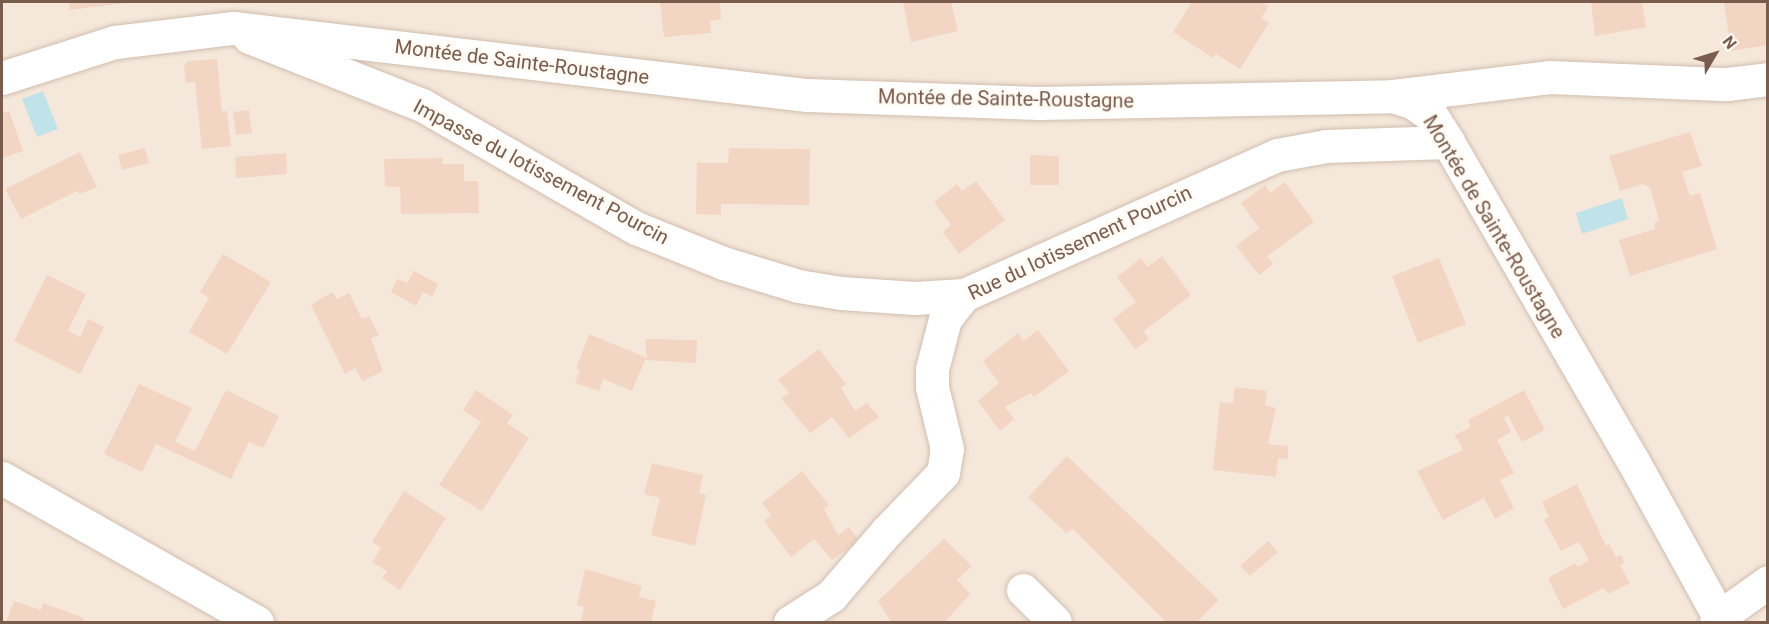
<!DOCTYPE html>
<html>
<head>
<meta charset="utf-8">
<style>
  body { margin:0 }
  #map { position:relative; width:1769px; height:624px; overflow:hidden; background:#fdf6ec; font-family:Roboto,sans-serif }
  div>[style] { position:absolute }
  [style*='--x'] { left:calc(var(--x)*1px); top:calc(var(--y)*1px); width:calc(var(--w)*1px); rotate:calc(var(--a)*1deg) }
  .residential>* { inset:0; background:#f5e8da }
  .water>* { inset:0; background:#bfe3e8 }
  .building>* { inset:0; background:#f3d5c3 }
  .roads { filter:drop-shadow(0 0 2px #d1beb0) drop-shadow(0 0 2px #d1beb0) }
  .minor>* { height:33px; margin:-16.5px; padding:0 16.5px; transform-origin:16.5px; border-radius:16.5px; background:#fff }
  span { translate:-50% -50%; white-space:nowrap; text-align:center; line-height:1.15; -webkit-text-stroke:5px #fffaf3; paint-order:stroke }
  .street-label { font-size:20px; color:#7a5c4d }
  .frame { position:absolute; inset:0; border:3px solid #7a5c4d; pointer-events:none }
  .north { position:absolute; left:1685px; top:24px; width:60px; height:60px; -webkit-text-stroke:4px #fffaf3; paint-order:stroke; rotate:52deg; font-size:16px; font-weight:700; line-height:24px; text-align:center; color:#7a5c4d }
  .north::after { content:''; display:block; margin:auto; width:21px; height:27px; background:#7a5c4d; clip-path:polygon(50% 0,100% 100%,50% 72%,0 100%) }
</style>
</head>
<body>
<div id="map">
  <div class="residential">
    <div style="clip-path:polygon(2px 2px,1767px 2px,1767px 622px,2px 622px)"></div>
  </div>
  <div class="water">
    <div style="clip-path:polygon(43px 91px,58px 129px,37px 137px,22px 99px)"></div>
    <div style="clip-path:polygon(1622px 198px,1628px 219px,1582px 234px,1576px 213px)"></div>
  </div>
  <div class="building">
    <div style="clip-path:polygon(69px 2px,126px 2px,126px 3px,69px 10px)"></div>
    <div style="clip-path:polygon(660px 2px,720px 2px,721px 19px,710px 21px,711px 33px,664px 37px)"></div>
    <div style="clip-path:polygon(903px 2px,951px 2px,958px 31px,911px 42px)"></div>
    <div style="clip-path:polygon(1192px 2px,1262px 2px,1269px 6px,1261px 18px,1269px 23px,1240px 69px,1216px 54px,1213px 58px,1173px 32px)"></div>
    <div style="clip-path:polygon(1591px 2px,1642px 2px,1646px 27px,1595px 36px)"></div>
    <div style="clip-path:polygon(1724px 2px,1767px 2px,1767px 45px,1731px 51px)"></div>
    <div style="clip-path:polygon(217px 59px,222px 111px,227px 111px,231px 146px,202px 149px,195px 82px,186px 83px,184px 66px,188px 61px)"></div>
    <div style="clip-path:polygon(249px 110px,252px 133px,236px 135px,233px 112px)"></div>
    <div style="clip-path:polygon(9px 111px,23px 151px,2px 158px,2px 113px)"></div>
    <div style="clip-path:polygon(1690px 132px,1702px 166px,1682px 172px,1690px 196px,1700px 193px,1717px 249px,1630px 276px,1619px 240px,1655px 229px,1655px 222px,1659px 221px,1650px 187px,1643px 184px,1620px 191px,1609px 156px)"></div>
    <div style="clip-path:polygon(145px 148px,149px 163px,122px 170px,118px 155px)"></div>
    <div style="clip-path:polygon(729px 148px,810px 149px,809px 205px,721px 204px,721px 215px,696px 214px,697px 163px,728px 163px)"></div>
    <div style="clip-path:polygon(80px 152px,97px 187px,80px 194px,77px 191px,21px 219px,5px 189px)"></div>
    <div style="clip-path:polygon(286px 153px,287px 174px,236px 178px,235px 157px)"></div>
    <div style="clip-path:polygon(1030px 155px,1059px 156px,1059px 185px,1030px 185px)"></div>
    <div style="clip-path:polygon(443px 158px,442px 164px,464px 164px,464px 181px,478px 181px,479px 213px,401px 214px,400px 187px,385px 186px,384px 159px)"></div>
    <div style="clip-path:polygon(976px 181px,1005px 220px,959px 254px,943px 232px,951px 225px,934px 202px,957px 184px,962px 191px)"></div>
    <div style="clip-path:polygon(1285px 182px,1314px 222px,1267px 256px,1273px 264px,1259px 275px,1236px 246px,1259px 228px,1241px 203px,1265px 185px,1270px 193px)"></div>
    <div style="clip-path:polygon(223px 254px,271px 282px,227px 354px,189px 332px,209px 298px,200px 292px)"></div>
    <div style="clip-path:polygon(1162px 256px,1191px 295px,1144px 331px,1149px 339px,1135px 349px,1113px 319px,1136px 302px,1117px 277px,1141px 258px,1148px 267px)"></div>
    <div style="clip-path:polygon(1439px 258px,1466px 324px,1418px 343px,1392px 276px)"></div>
    <div style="clip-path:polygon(414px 271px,438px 284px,432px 297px,423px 292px,416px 306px,391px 292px,397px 279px,407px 283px)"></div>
    <div style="clip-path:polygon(47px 275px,86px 294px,68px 331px,80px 337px,88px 319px,104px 327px,80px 374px,14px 341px)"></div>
    <div style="clip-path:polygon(332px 292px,337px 299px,349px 293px,362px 319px,369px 316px,379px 335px,371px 338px,383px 371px,363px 381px,355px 368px,345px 374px,311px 305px)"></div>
    <div style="clip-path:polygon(1038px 330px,1069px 371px,1034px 397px,1031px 393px,1005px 407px,1014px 419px,1000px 431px,978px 401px,999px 383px,983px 361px,1018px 333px,1023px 341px)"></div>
    <div style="clip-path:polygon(589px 334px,647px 358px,645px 339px,697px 340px,696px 363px,645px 360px,632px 391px,603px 379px,599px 391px,575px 383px,580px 370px,576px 369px)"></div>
    <div style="clip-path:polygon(819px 349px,846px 384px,841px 388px,855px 411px,867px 403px,879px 417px,849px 438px,832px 417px,810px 433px,781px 398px,789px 393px,778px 380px)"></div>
    <div style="clip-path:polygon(139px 384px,192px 408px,175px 442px,195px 451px,226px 390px,279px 416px,263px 448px,249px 442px,231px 479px,156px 444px,142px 472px,104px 454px)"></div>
    <div style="clip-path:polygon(1235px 387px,1267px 391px,1265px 405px,1276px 408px,1268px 444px,1288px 446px,1288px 459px,1278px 458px,1276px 477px,1213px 470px,1220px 402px,1233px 403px)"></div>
    <div style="clip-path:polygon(476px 390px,513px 415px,507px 423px,529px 438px,482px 511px,439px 485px,481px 422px,463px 410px)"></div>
    <div style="clip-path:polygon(1524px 390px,1545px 430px,1522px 442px,1508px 416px,1504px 418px,1511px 432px,1497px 440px,1514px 473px,1500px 480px,1514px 508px,1495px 519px,1484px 498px,1443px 520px,1417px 471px,1463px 450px,1455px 435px,1471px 427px,1468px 420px)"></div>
    <div style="clip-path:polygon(1067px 456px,1219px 600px,1197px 622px,1166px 622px,1073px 529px,1066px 533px,1028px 497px)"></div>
    <div style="clip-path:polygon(652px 463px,703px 475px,699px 493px,706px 495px,695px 546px,651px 535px,660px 498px,644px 494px)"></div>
    <div style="clip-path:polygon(802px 471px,829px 505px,824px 509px,838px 535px,849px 527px,859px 540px,832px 560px,814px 539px,791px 557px,764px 521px,771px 515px,762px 503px)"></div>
    <div style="clip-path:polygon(1577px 484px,1606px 546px,1609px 544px,1616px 557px,1621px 555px,1624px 563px,1620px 565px,1630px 583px,1608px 594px,1603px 588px,1563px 609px,1548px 578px,1575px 563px,1578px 567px,1589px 560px,1579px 542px,1561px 551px,1544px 520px,1549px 517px,1542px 502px)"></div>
    <div style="clip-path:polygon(404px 491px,446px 518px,400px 590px,382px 578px,387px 571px,372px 562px,381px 548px,372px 542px)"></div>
    <div style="clip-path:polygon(944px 539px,972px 566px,957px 580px,970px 594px,945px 622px,891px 622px,878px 601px)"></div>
    <div style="clip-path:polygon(1268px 541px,1278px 552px,1250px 576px,1240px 566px)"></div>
    <div style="clip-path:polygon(585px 569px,642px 586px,639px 597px,656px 601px,651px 622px,581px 622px,584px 607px,577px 605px)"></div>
    <div style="clip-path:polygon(14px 601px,41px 610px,43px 603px,84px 618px,83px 622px,6px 622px)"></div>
  </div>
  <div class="roads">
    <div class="minor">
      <div style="--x:249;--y:37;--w:186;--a:21.5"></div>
      <div style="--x:422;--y:105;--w:247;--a:29.9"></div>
      <div style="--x:636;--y:228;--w:94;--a:21.9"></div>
      <div style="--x:723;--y:263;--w:78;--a:17"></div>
      <div style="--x:798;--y:286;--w:44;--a:9.2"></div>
      <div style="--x:841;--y:293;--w:74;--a:3.9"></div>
      <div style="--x:915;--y:298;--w:49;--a:-3.5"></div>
      <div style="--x:2;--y:78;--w:119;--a:-17.7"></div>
      <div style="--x:115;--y:42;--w:119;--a:-6.8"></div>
      <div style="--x:233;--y:28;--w:578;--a:6.66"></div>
      <div style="--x:807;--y:95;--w:232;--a:2"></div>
      <div style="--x:1039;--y:103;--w:353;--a:-1.1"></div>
      <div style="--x:1392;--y:96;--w:21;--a:17"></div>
      <div style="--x:1412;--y:102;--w:24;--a:35"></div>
      <div style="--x:1432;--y:116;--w:31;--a:58"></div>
      <div style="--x:1448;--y:142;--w:369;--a:59.9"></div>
      <div style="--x:1633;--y:461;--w:178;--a:61.1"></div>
      <div style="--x:1719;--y:617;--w:6;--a:121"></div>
      <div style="--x:1393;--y:96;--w:157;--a:-6.9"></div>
      <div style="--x:1549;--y:77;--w:178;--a:2.3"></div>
      <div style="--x:1727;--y:84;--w:41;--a:-7"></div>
      <div style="--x:2;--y:478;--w:293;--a:29.5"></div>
      <div style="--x:1023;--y:590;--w:45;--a:45"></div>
      <div style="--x:1719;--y:617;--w:60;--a:-35.5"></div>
      <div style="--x:790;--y:622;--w:49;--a:-32.4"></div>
      <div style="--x:831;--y:596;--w:84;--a:-49.3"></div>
      <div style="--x:886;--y:532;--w:82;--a:-46"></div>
      <div style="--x:943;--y:473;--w:24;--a:-81"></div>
      <div style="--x:947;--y:449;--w:64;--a:-103.6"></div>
      <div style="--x:932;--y:387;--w:18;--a:-90"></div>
      <div style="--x:932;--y:369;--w:52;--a:-75.4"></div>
      <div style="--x:945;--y:319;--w:31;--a:-52"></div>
      <div style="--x:964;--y:295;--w:343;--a:-24.1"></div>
      <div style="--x:1277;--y:155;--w:50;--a:-10.4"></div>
      <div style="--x:1326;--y:146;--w:122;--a:-1.9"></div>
    </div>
  </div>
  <div class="street-label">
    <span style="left:522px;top:62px;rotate:7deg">Montée de Sainte-Roustagne</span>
    <span style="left:1006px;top:99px;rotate:1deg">Montée de Sainte-Roustagne</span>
    <span style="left:541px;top:172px;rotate:28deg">Impasse du lotissement Pourcin</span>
    <span style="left:1494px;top:227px;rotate:59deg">Montée de Sainte-Roustagne</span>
    <span style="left:1080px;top:243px;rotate:-25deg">Rue du lotissement Pourcin</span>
  </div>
  <div class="frame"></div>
  <div class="north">N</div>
</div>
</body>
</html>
